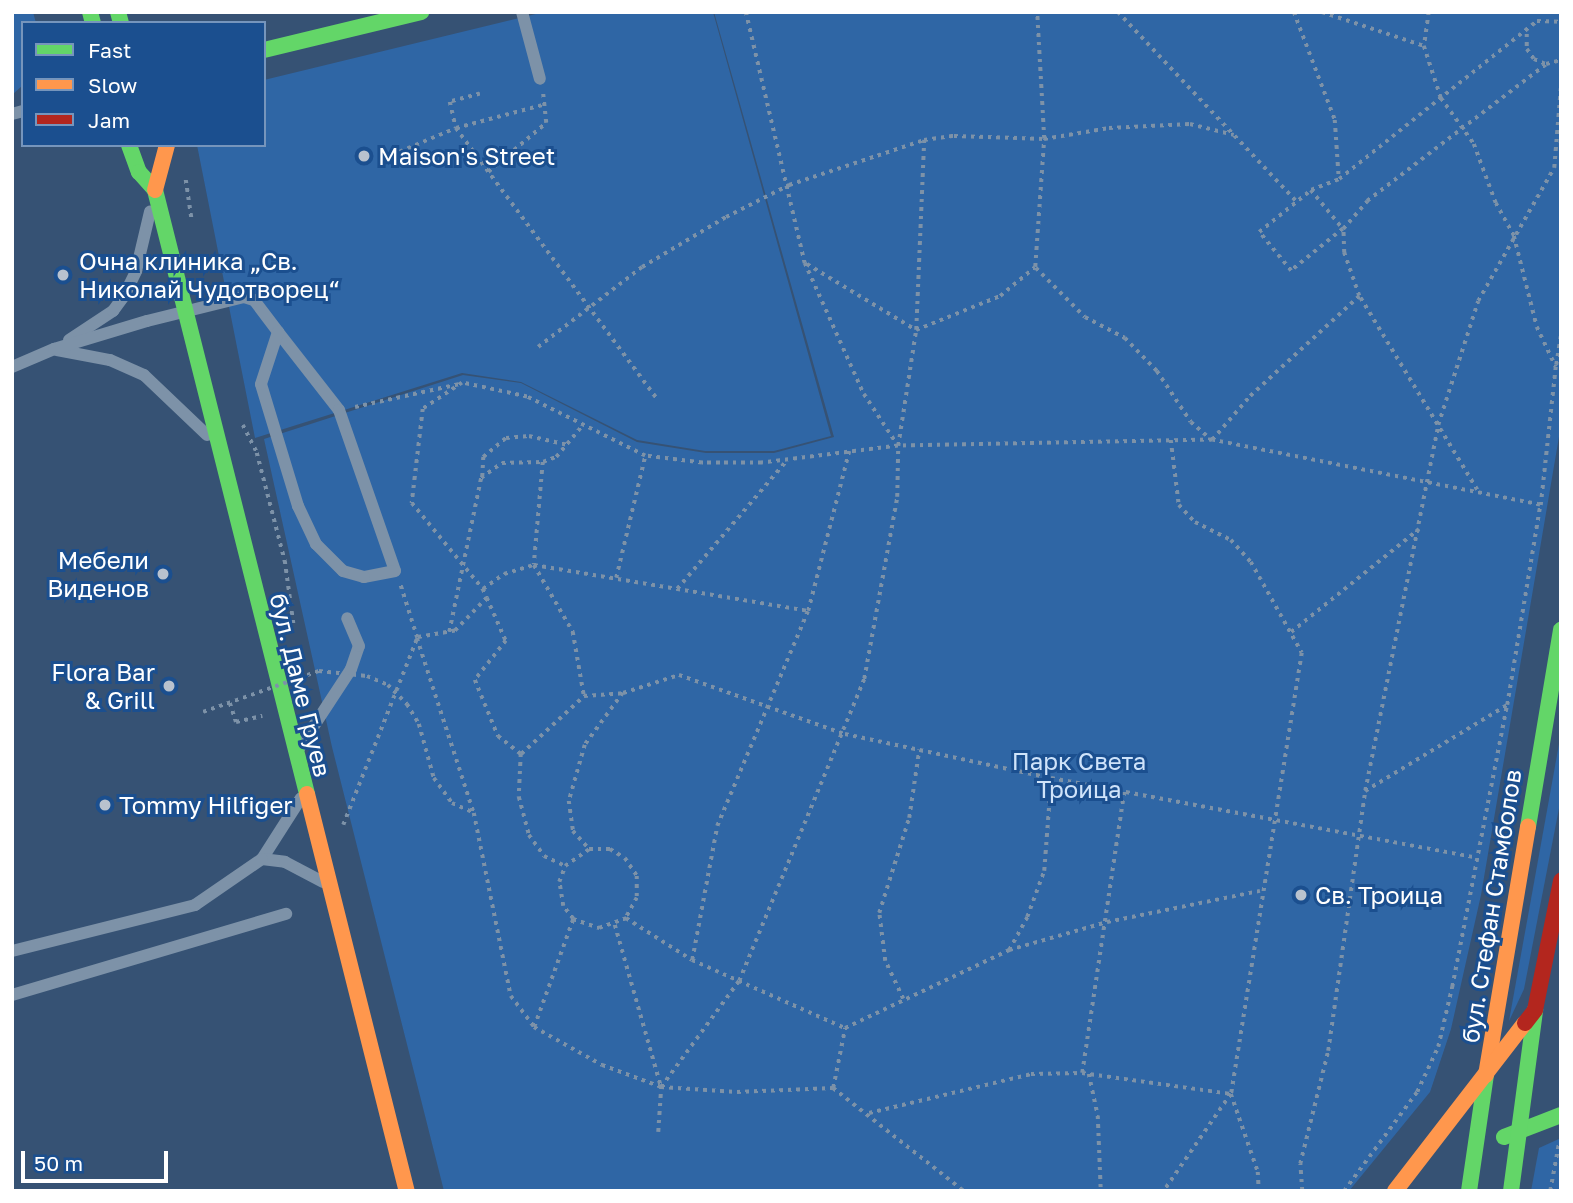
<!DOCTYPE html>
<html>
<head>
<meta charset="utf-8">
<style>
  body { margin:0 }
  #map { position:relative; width:1573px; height:1203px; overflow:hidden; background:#365274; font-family:"Golos Text",sans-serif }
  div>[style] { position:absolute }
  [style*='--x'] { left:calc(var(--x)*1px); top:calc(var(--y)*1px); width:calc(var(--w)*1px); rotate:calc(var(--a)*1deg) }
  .green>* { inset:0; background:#2f66a5 }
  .path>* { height:3.5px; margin-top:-1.75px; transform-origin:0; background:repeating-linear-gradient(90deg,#7d92a8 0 3.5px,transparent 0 8.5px) }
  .lane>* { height:12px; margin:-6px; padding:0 6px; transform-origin:6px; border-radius:6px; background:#7d92a8 }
  .fast>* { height:16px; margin:-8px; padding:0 8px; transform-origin:8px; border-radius:8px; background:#63d668 }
  .slow>* { height:16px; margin:-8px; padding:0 8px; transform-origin:8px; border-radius:8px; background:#ff974d }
  .jam>* { height:16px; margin:-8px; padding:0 8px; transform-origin:8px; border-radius:8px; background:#b3261e }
  .path-bridge>* { height:3.5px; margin-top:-1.75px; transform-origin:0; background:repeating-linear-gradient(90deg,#7d92a8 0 3.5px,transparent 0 8.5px) }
  .dots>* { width:19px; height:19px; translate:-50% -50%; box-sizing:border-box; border:4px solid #1b4f8f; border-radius:50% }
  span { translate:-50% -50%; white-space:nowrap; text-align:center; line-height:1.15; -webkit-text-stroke:6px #1b4f8f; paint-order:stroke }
  .poi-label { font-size:24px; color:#fff }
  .left { translate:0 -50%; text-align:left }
  .right { translate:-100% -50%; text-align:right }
  .street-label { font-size:24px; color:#fff }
  .park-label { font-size:24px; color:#cfe3fa }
  .frame { position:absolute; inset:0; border:14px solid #fff; pointer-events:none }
  .legend { position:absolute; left:21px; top:21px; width:245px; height:126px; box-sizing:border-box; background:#1b4f8f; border:2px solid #7695bc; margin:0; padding:9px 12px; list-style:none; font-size:21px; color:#fff }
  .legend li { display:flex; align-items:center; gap:14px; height:35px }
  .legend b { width:35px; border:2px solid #7695bc }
  .scale { position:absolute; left:21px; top:1151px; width:147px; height:32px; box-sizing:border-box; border:4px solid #fff; border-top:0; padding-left:9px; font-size:21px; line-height:24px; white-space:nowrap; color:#fff; -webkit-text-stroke:5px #1b4f8f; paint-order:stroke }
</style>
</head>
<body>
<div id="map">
  <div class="green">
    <div style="clip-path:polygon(12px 12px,33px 12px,36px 23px,23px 23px,23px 85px,12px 95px)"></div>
    <div style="clip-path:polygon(544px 12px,713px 12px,831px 436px,774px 451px,705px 451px,637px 440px,521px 382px,462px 373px,255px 438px,197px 145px,264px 145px,264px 80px)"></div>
    <div style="clip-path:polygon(714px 12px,1561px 12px,1561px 425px,1481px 895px,1451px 1029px,1430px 1092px,1349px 1191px,444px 1191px,332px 747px,264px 439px,463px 375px,521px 383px,637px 442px,706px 453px,774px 453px,834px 437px)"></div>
    <div style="clip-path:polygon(1561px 733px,1561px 798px,1524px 989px,1509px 1021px)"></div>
    <div style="clip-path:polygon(1561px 1138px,1561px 1191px,1531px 1191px,1539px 1148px)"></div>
  </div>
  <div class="path">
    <div style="--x:746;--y:12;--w:258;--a:76.8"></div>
    <div style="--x:805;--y:263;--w:144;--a:65.8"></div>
    <div style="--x:864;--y:394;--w:60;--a:56.6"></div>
    <div style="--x:1118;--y:12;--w:261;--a:46.7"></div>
    <div style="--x:1294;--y:12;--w:116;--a:69.2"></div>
    <div style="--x:1335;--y:120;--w:59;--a:86.1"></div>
    <div style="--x:1322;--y:12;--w:108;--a:18.4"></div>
    <div style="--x:1429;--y:12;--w:34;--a:98"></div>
    <div style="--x:1424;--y:46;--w:55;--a:71.9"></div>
    <div style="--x:1441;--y:98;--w:57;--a:54.3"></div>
    <div style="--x:1474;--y:144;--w:63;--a:69.6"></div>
    <div style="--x:1496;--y:203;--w:38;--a:61"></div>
    <div style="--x:1514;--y:236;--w:94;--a:75.8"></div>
    <div style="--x:1537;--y:327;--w:44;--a:64.6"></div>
    <div style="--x:1556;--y:367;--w:139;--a:96.2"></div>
    <div style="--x:1527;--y:34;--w:15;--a:90"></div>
    <div style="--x:1527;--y:49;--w:12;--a:55"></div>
    <div style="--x:1534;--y:59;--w:13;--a:23"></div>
    <div style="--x:1546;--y:64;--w:16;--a:-15"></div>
    <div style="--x:480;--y:94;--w:31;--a:165"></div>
    <div style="--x:450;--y:102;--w:27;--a:77"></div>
    <div style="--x:456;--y:128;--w:337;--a:53.4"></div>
    <div style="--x:384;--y:158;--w:78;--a:-22.6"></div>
    <div style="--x:456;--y:128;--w:93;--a:-14.9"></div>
    <div style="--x:488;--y:172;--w:76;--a:-40.2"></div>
    <div style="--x:546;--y:123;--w:30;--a:-96"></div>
    <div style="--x:186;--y:180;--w:41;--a:81.7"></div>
    <div style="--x:1311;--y:190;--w:50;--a:50.6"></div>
    <div style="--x:1343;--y:229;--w:67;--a:141.1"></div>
    <div style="--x:1291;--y:271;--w:50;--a:-129.4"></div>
    <div style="--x:1259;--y:232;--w:67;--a:-38.9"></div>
    <div style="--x:1311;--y:190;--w:30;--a:-21"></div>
    <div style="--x:1339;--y:179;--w:253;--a:-38.6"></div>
    <div style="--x:1537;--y:21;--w:24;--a:2"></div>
    <div style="--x:807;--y:264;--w:127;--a:31.2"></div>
    <div style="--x:916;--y:330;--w:190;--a:-87.6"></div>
    <div style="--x:1036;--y:268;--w:69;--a:45"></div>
    <div style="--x:1085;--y:317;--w:45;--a:27.7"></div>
    <div style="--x:1125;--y:338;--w:46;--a:45.9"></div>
    <div style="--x:1157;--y:371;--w:61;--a:56.3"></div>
    <div style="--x:1191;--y:422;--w:28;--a:41"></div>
    <div style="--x:1212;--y:440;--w:58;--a:-49.2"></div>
    <div style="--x:1250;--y:396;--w:148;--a:-42.5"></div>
    <div style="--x:538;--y:347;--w:131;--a:-37.6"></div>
    <div style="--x:642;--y:267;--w:98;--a:-30.8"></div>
    <div style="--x:726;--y:217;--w:71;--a:-26.9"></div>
    <div style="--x:789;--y:185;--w:142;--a:-18.4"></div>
    <div style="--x:924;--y:140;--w:30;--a:-8"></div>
    <div style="--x:954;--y:136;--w:90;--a:1.9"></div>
    <div style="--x:1044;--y:139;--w:66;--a:-9.6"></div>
    <div style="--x:1109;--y:128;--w:81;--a:-2.8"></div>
    <div style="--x:1190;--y:124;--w:45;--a:14"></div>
    <div style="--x:1556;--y:365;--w:30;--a:-81"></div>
    <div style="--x:355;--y:407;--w:107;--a:-12.4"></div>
    <div style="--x:243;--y:425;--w:31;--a:63"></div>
    <div style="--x:257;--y:453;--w:112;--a:75.5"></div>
    <div style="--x:285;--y:561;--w:67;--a:82.2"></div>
    <div style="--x:1171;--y:440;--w:65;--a:83"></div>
    <div style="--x:1179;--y:505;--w:23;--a:47"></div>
    <div style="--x:1195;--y:522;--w:40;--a:26.6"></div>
    <div style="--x:1231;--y:540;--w:30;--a:48"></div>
    <div style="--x:1251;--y:562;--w:104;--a:60.7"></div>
    <div style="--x:1302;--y:653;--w:447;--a:99.1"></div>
    <div style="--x:1231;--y:1094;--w:83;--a:70.9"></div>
    <div style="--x:1258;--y:1172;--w:19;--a:87"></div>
    <div style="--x:543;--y:462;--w:103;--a:95"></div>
    <div style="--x:534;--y:565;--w:278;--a:9.5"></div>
    <div style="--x:482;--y:477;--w:20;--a:-87"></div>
    <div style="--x:483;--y:457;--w:30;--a:-40"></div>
    <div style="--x:506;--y:438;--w:23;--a:-5"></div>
    <div style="--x:529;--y:436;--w:40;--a:13"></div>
    <div style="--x:1477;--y:490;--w:227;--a:-121.3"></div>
    <div style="--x:1359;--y:296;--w:46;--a:-109.2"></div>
    <div style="--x:1344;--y:253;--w:24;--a:-92"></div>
    <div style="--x:1343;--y:229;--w:37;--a:-49"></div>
    <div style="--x:1367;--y:201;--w:225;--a:-37.4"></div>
    <div style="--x:616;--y:578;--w:125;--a:-76.6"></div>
    <div style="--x:483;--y:589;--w:10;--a:66"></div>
    <div style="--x:487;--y:598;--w:46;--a:134.1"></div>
    <div style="--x:455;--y:631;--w:39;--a:170"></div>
    <div style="--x:417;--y:638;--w:184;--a:72"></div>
    <div style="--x:474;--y:813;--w:187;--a:78.6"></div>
    <div style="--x:511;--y:996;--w:39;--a:53"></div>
    <div style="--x:534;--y:1027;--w:78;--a:29.2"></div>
    <div style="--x:602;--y:1065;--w:63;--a:20.4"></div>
    <div style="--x:661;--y:1087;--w:76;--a:3.8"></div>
    <div style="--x:737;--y:1092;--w:96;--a:-2.4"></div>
    <div style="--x:833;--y:1088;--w:167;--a:38.2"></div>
    <div style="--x:677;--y:589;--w:170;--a:-49.5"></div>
    <div style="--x:487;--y:598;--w:47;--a:66.2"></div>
    <div style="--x:506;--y:641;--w:50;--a:128.5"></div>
    <div style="--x:475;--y:680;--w:61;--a:67.7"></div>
    <div style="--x:498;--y:736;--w:29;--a:38"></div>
    <div style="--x:521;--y:754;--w:86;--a:-42.6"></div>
    <div style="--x:449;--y:632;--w:157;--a:-78.3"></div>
    <div style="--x:481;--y:478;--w:26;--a:-36"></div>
    <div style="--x:502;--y:463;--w:41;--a:-1.4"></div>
    <div style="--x:543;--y:462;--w:14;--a:-21"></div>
    <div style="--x:556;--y:457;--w:40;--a:-50"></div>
    <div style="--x:1291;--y:632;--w:164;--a:-38.8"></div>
    <div style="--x:623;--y:693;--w:64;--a:126.2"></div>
    <div style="--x:585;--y:745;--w:58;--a:105.9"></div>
    <div style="--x:569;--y:801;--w:30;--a:82"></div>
    <div style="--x:573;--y:831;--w:24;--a:48"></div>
    <div style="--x:589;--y:849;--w:21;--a:0"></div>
    <div style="--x:610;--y:849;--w:17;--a:31"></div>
    <div style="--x:625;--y:858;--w:22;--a:56"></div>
    <div style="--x:637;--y:876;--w:22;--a:90"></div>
    <div style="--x:637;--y:898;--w:23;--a:119"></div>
    <div style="--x:626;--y:918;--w:78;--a:32.5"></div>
    <div style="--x:692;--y:960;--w:167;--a:24"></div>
    <div style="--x:845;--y:1028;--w:182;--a:-25.4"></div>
    <div style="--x:1009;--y:950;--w:102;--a:-15.9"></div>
    <div style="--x:1107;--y:922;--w:156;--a:-11.5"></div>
    <div style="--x:230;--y:703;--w:20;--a:72"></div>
    <div style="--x:236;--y:722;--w:27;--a:-13"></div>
    <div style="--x:521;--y:754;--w:43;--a:92.7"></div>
    <div style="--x:519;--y:797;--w:39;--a:75"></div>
    <div style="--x:529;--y:835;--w:26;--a:54"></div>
    <div style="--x:544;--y:856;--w:23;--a:25"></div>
    <div style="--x:1365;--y:791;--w:166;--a:-31.2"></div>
    <div style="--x:343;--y:825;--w:201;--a:-68.4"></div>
    <div style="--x:417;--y:638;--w:57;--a:-107.5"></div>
    <div style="--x:573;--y:919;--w:16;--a:-128"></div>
    <div style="--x:563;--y:906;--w:24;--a:-99"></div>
    <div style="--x:559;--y:882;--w:17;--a:-69"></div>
    <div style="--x:565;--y:866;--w:29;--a:-35"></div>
    <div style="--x:615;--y:925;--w:168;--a:74.1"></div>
    <div style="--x:1009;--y:950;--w:38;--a:-61"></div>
    <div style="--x:1027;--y:917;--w:49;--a:-69.7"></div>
    <div style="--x:1044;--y:871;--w:93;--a:-85.7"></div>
    <div style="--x:692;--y:960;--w:136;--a:-79.4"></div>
    <div style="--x:717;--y:826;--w:233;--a:-67.1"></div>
    <div style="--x:808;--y:611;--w:165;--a:-75.6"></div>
    <div style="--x:903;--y:999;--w:42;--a:-115.3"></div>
    <div style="--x:885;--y:961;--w:48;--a:-97.1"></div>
    <div style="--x:879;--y:913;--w:100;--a:-72.5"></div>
    <div style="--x:909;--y:818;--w:69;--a:-81.6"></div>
    <div style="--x:534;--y:1027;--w:115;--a:-70.1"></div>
    <div style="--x:573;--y:919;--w:28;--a:19"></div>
    <div style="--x:599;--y:928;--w:29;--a:-20"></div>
    <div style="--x:1082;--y:1073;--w:285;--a:-81.5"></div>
    <div style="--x:1089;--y:1074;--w:43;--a:77.9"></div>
    <div style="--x:1098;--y:1116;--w:75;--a:87.7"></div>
    <div style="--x:833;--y:1088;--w:61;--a:-78.7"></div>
    <div style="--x:869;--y:1113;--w:167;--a:-13.5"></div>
    <div style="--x:1031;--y:1074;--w:51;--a:-1.1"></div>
    <div style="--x:1082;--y:1073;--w:150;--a:8"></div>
    <div style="--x:1231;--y:1094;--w:118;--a:124.6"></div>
    <div style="--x:658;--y:1132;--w:45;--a:-86.2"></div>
    <div style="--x:661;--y:1087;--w:132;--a:-53.7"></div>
    <div style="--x:739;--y:981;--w:327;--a:-67.5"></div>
    <div style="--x:864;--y:679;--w:185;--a:-79.7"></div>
    <div style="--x:897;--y:497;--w:51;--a:-88.9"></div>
    <div style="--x:898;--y:446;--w:117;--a:-81.2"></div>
    <div style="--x:916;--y:330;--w:91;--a:-22"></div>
    <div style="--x:1000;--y:296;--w:45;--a:-39.6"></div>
    <div style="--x:1035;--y:267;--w:128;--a:-86"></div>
    <div style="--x:1044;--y:139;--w:127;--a:-93.2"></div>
    <div style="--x:1302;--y:1191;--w:27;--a:-94"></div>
    <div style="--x:1300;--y:1164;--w:116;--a:-76.1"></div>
    <div style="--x:1328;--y:1051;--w:263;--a:-81.9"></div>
    <div style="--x:1365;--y:791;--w:373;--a:-78.7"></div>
    <div style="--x:1438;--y:425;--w:130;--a:-72.1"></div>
    <div style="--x:1478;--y:301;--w:153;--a:-60.3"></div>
    <div style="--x:1554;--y:168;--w:86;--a:-85.3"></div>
    <div style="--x:1344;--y:1191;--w:123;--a:-53.6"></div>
    <div style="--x:1417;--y:1092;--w:50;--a:-65"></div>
    <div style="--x:1438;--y:1047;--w:62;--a:-76.9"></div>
    <div style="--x:1452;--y:987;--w:287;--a:-79"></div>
    <div style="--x:1507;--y:705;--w:203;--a:-80.6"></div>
    <div style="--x:1540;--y:505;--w:334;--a:-168.8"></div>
    <div style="--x:1212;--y:440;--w:314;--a:178.9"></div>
    <div style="--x:898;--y:446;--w:137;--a:172.9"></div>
    <div style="--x:762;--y:463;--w:60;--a:180"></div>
    <div style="--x:702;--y:463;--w:57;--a:-173"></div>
    <div style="--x:645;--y:456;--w:132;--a:-153.4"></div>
    <div style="--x:527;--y:397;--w:66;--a:-167.8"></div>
    <div style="--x:462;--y:383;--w:47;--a:146.3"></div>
    <div style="--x:423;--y:409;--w:95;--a:96.7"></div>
    <div style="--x:412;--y:503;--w:112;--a:50.5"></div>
    <div style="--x:483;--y:589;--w:26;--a:-36"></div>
    <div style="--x:504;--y:574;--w:31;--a:-17"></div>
    <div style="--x:534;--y:565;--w:78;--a:59.8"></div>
    <div style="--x:573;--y:632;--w:65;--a:80.2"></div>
    <div style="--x:584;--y:696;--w:39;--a:-4"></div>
    <div style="--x:623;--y:693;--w:59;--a:-17.8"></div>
    <div style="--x:679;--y:675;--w:176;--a:19.6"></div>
    <div style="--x:845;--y:734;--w:211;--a:12.1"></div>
    <div style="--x:1051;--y:778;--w:433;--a:10.6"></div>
    <div style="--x:1550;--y:1191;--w:50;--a:-79.6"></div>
  </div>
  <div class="lane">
    <div style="--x:522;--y:12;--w:69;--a:75"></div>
    <div style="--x:12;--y:114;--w:11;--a:-15"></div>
    <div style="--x:69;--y:340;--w:53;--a:-33.4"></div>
    <div style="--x:113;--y:311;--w:19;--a:-54"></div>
    <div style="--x:124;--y:296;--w:28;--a:-64"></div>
    <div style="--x:136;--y:271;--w:61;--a:-76.7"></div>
    <div style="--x:57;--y:350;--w:54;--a:10.7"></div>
    <div style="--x:110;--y:360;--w:37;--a:24"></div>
    <div style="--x:144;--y:375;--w:87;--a:43.6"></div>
    <div style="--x:12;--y:367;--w:46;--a:-23.2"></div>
    <div style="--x:54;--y:349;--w:97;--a:-16.8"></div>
    <div style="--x:147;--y:321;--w:100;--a:-13.9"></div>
    <div style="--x:244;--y:297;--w:10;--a:17"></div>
    <div style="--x:254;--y:300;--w:40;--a:53"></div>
    <div style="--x:278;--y:332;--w:99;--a:52"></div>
    <div style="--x:339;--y:410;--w:170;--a:70.8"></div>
    <div style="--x:395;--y:571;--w:32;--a:169"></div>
    <div style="--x:364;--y:577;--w:22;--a:-164"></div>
    <div style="--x:343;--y:571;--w:38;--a:-135"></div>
    <div style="--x:316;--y:544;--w:42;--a:-115.3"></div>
    <div style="--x:298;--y:506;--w:127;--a:-106.9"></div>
    <div style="--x:261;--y:384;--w:55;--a:-71.9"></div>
    <div style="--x:300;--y:747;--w:93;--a:-56.8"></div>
    <div style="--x:351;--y:669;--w:24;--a:-71"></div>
    <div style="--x:359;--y:646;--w:30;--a:-113"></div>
    <div style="--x:301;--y:798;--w:72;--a:122.6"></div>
    <div style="--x:262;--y:859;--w:23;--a:7"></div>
    <div style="--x:285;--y:862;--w:43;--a:27.8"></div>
    <div style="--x:12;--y:951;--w:189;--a:-14.1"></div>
    <div style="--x:195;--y:905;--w:81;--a:-34.5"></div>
    <div style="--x:12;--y:995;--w:286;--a:-16.5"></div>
  </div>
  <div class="fast">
    <div style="--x:90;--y:12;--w:11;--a:75"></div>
    <div style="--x:118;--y:12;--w:11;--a:75"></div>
    <div style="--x:264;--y:50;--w:162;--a:-13.6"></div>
    <div style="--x:129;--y:145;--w:29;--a:70"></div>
    <div style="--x:139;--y:172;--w:24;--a:48"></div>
    <div style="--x:155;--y:190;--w:623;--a:75.87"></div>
    <div style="--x:1528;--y:827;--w:200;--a:-80.5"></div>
    <div style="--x:1504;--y:1137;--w:61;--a:-21.1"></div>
    <div style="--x:1469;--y:1191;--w:117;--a:-81.7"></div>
    <div style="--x:1511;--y:1191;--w:183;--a:-82.4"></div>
  </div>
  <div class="slow">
    <div style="--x:155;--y:190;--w:47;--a:-75.1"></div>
    <div style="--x:307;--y:794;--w:409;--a:75.9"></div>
    <div style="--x:1486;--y:1075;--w:252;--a:-80.4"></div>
    <div style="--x:1395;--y:1191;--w:212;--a:-52.3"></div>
  </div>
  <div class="jam">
    <div style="--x:1525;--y:1023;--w:16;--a:-52"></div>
    <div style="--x:1535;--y:1010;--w:132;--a:-78.6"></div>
  </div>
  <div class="path-bridge">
    <div style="--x:203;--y:712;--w:123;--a:-19.5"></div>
    <div style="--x:319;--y:671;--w:48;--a:5.9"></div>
    <div style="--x:367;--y:676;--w:23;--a:23"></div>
    <div style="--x:388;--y:685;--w:27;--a:45"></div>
    <div style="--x:407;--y:704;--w:23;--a:59"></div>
    <div style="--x:419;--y:724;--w:56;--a:74.5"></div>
    <div style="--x:434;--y:778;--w:31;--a:54"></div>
    <div style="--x:452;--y:803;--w:24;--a:24"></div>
  </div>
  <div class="dots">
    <div style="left:364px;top:156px;background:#b9c2ce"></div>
    <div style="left:63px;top:275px;background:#b9c2ce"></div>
    <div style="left:163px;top:574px;background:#b9c2ce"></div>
    <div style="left:169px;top:686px;background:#b9c2ce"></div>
    <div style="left:105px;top:805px;background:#b9c2ce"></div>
    <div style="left:1301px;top:895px;background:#b9c2ce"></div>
  </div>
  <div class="poi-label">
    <span class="left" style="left:378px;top:156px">Maison's Street</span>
    <span class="left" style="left:79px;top:275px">Oчна клиника „Св.<br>Николай Чудотворец“</span>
    <span class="right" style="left:149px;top:574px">Мебели<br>Виденов</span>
    <span class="right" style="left:155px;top:686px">Flora Bar<br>&amp; Grill</span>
    <span class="left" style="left:119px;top:805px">Tommy Hilfiger</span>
    <span class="left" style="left:1315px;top:895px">Св. Троица</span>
  </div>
  <div class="street-label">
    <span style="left:301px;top:685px;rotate:76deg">бул. Даме Груев</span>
    <span style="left:1491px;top:906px;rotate:-81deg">бул. Стефан Стамболов</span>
  </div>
  <div class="park-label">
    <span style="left:1079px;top:775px">Парк Света<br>Троица</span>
  </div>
  <div class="frame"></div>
  <ul class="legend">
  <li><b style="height:9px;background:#63d668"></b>Fast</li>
  <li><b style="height:9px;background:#ff974d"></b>Slow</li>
  <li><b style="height:9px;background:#b3261e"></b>Jam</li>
  </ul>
  <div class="scale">50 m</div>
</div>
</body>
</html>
